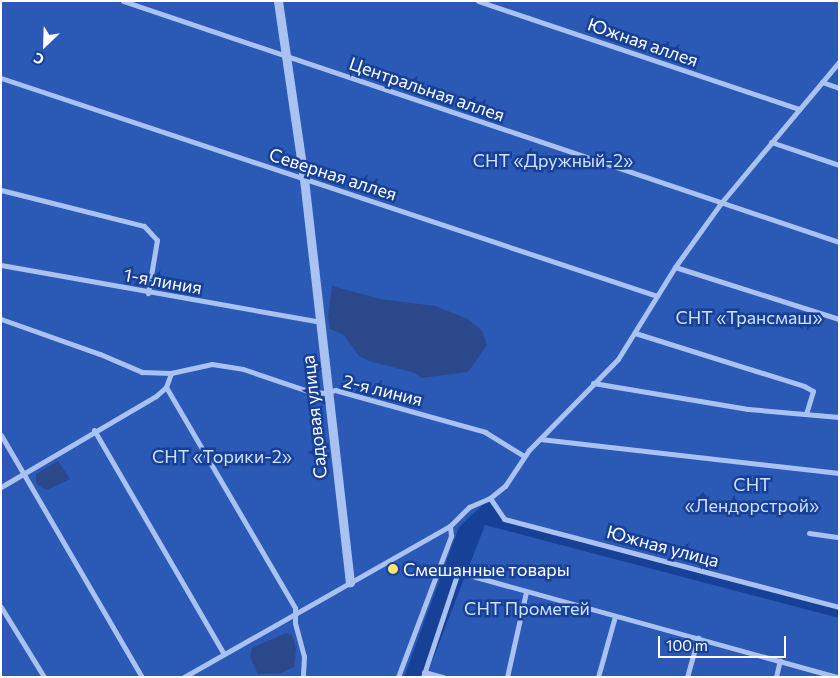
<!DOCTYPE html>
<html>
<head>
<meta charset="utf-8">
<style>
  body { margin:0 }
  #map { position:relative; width:840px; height:678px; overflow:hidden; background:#174097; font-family:Commissioner,sans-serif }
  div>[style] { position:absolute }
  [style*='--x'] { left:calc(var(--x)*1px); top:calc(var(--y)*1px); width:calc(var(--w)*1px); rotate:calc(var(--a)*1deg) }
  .green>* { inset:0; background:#2b59b6 }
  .water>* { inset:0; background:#2a488a }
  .minor>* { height:5px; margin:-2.5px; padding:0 2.5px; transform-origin:2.5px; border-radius:2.5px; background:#aac2f1 }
  .tertiary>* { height:9px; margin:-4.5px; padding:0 4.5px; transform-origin:4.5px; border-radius:4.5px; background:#aac2f1 }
  .dots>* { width:14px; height:14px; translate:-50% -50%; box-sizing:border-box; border:2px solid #174097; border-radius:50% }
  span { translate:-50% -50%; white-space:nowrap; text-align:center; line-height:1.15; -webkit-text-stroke:5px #174097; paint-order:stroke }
  .street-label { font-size:18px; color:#fff }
  .park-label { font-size:18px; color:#d2e0fc }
  .poi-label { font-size:18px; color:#fff }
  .left { translate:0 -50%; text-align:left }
  .frame { position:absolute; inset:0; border:2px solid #fff; pointer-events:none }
  .north { position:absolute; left:20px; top:20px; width:50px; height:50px; -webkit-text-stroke:4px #174097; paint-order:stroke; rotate:204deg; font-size:14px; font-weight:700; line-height:20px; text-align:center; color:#fff }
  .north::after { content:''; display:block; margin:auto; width:18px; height:22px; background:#fff; clip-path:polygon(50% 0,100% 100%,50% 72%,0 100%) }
  .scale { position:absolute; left:658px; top:636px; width:128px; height:22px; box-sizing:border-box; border:2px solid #fff; border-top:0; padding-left:6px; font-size:15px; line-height:18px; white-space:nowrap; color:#fff; -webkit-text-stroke:4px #174097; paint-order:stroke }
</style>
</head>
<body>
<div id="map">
  <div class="green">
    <div style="clip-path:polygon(1px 1px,839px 1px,839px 607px,504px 519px,490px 498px,459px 527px,404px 677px,1px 677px)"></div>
    <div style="clip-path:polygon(485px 525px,839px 618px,839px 677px,426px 677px)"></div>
  </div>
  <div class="water">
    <div style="clip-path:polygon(332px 286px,380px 299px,435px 306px,468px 319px,482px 331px,487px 345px,468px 372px,421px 378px,415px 373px,369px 361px,359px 356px,344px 335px,330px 329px,328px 317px)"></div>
    <div style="clip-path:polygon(58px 461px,70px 479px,47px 490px,42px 488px,36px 483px,36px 474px)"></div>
    <div style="clip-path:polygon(286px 633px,292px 635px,296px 649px,294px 667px,281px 673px,258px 674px,250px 657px,252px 648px)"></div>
  </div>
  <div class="minor">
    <div style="--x:123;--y:1;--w:755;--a:18.6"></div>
    <div style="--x:478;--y:1;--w:339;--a:18.6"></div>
    <div style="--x:1;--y:78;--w:691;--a:18.38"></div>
    <div style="--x:822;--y:82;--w:18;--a:19"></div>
    <div style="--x:771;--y:142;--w:72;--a:18.7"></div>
    <div style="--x:1;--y:190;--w:147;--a:14.1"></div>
    <div style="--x:144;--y:226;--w:19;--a:47"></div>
    <div style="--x:157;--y:240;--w:54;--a:99.6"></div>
    <div style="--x:1;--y:265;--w:324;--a:10.1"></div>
    <div style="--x:675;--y:267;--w:172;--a:17.6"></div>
    <div style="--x:1;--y:319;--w:105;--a:19.5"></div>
    <div style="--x:100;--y:354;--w:46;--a:23.2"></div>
    <div style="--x:142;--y:372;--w:29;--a:2"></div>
    <div style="--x:171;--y:373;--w:42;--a:-12.4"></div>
    <div style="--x:212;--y:364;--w:31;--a:9"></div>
    <div style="--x:243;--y:369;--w:72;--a:18.7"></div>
    <div style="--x:311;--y:392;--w:16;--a:4"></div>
    <div style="--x:327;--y:393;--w:9;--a:-21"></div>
    <div style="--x:335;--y:390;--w:156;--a:15.6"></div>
    <div style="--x:485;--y:432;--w:46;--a:31.6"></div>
    <div style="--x:635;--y:333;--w:177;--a:17.4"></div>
    <div style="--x:804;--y:386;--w:10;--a:29"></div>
    <div style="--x:813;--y:391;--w:24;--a:107"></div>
    <div style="--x:593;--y:383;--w:157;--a:9.5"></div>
    <div style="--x:748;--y:409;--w:91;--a:5"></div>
    <div style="--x:166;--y:387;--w:256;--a:59.7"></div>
    <div style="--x:295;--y:608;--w:15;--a:90"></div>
    <div style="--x:295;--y:623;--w:34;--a:75"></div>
    <div style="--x:304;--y:656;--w:21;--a:93"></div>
    <div style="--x:94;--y:430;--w:259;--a:59.9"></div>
    <div style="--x:1;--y:435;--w:280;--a:59.8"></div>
    <div style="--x:540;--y:439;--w:301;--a:6.5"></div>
    <div style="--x:1;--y:487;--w:180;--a:-30.4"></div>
    <div style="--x:156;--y:396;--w:13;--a:-42"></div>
    <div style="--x:166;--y:387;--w:15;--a:-70"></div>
    <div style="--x:490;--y:498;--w:25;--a:56"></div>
    <div style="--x:504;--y:519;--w:346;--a:14.7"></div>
    <div style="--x:809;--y:533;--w:30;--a:8"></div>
    <div style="--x:1;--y:607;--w:82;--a:58.4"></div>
    <div style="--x:424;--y:672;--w:20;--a:15"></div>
    <div style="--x:184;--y:677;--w:306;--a:-29.6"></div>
    <div style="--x:450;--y:526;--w:27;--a:-45"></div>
    <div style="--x:469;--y:507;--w:23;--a:-23"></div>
    <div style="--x:490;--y:498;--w:19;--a:-39"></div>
    <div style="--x:505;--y:486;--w:43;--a:-56.3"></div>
    <div style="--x:529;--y:450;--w:127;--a:-45.6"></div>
    <div style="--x:618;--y:359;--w:108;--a:-58.2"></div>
    <div style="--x:675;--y:267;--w:79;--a:-54.3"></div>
    <div style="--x:721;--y:203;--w:184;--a:-50.1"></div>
    <div style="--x:398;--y:677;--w:151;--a:-69.4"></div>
    <div style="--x:451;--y:536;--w:10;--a:-96"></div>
    <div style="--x:423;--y:677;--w:111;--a:-71.6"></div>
    <div style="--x:458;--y:572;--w:393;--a:15.5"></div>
    <div style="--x:507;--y:677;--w:87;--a:-77.4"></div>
    <div style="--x:598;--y:677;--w:63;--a:-74.4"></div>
    <div style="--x:687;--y:677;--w:41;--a:-74.2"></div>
    <div style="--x:776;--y:677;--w:17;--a:-77"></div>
  </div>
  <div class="tertiary">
    <div style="--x:278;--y:1;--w:180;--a:81.7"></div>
    <div style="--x:304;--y:179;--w:406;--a:83.5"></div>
  </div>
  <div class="dots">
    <div style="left:393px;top:569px;background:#ffe56b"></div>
  </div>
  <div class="street-label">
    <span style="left:643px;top:42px;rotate:19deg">Южная аллея</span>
    <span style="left:427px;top:89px;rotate:19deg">Центральная аллея</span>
    <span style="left:333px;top:174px;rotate:18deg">Северная аллея</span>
    <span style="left:163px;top:281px;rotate:10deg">1-я линия</span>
    <span style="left:383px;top:390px;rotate:14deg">2-я линия</span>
    <span style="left:314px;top:417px;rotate:-96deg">Садовая улица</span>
    <span style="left:663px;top:546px;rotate:15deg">Южная улица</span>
  </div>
  <div class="park-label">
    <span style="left:553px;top:160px">СНТ «Дружный-2»</span>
    <span style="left:749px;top:317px">СНТ «Трансмаш»</span>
    <span style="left:222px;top:456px">СНТ «Торики-2»</span>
    <span style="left:752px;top:495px">СНТ<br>«Лендорстрой»</span>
    <span style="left:527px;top:608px">СНТ Прометей</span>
  </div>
  <div class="poi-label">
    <span class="left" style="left:403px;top:569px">Смешанные товары</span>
  </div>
  <div class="frame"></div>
  <div class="north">С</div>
  <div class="scale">100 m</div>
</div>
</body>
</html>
